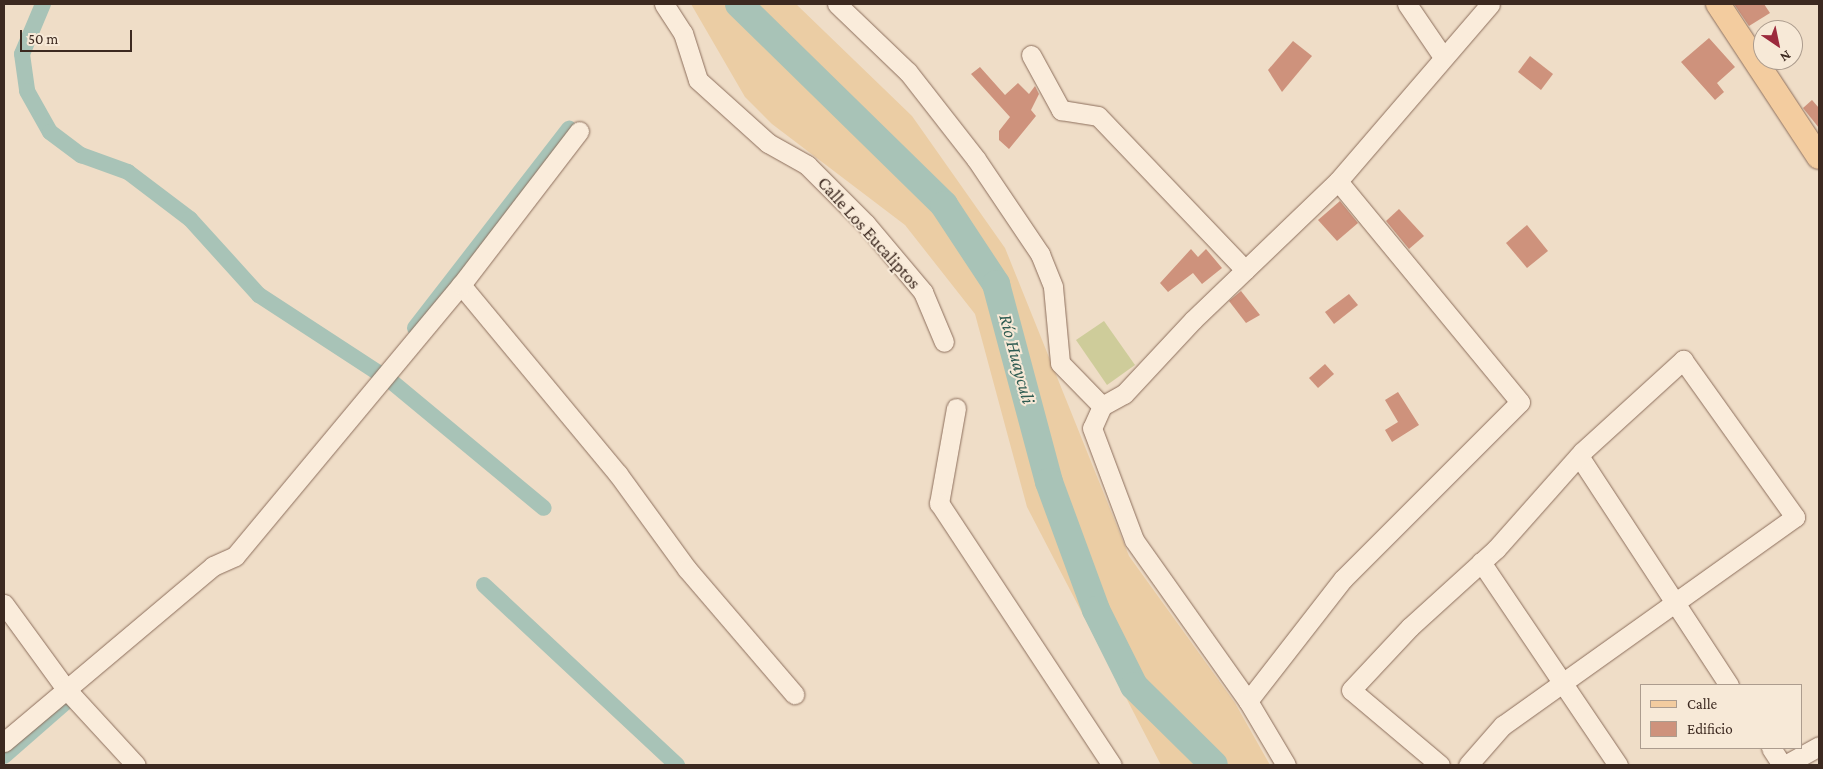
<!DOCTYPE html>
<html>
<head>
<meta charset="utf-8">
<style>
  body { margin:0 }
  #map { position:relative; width:1823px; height:769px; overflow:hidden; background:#efddc7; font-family:"Crimson Pro",serif }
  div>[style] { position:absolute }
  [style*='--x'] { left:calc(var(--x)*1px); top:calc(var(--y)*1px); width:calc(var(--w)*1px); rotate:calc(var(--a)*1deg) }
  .green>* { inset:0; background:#cecc9a }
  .sand>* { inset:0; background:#ebcda4 }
  .canal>* { height:16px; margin:-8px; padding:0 8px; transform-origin:8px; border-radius:8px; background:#a8c3b7 }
  .river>* { height:28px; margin:-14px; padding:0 14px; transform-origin:14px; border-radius:14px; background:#a8c3b7 }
  .building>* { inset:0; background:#ce927c }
  .roads { filter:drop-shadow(0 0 1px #8c6e5c) drop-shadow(0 0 1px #8c6e5c) }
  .minor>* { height:19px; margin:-9.5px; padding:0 9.5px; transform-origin:9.5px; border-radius:9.5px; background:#faecdb }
  .major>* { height:24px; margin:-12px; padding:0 12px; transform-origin:12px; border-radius:12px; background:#f3cc9f }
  span { translate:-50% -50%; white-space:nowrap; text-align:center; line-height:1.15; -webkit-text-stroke:4px #f7e9d7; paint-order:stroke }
  .street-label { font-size:18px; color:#3c2920 }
  .water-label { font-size:19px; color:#2f5c52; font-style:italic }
  .frame { position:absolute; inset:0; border:5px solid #3c2920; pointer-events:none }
  .legend { position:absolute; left:1640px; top:684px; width:162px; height:65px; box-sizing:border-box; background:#f7e9d7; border:1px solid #ac9c8e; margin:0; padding:6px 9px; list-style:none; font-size:15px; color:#3c2920 }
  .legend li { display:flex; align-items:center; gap:10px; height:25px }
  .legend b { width:25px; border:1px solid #ac9c8e }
  .north { position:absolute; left:1753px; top:20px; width:50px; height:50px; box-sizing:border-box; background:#f7e9d7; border:1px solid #ac9c8e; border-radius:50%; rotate:146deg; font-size:14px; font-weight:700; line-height:20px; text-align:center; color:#3c2920 }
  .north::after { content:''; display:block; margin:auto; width:18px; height:22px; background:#9c2a3c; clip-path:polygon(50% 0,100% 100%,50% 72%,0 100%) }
  .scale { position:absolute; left:20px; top:30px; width:112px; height:22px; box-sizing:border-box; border:2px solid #3c2920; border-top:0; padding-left:6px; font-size:15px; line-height:18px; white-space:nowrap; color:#3c2920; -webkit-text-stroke:4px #f7e9d7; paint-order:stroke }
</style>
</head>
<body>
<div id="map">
  <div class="green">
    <div style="clip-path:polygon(1104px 321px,1135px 365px,1107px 385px,1076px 340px)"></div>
  </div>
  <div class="sand">
    <div style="clip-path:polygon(691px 4px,796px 4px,912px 116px,1005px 248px,1129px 556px,1235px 703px,1270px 765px,1161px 765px,1027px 507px,975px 314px,905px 225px,772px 124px,745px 97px)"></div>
  </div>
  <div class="canal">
    <div style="--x:43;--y:4;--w:54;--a:112.8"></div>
    <div style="--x:22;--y:54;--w:37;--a:82"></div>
    <div style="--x:27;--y:91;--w:47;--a:60.7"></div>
    <div style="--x:50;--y:132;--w:39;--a:37"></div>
    <div style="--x:81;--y:155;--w:50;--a:19.9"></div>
    <div style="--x:128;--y:172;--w:78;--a:37.2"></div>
    <div style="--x:190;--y:219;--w:103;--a:47.8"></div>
    <div style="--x:259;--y:295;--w:145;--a:33.1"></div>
    <div style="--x:415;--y:328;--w:252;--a:-52.3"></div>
    <div style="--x:392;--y:382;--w:197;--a:39.7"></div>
    <div style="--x:484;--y:585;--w:264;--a:43"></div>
    <div style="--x:4;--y:756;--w:82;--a:-41.1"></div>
  </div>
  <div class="river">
    <div style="--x:739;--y:4;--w:287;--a:44.4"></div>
    <div style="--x:944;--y:205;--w:95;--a:56.6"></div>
    <div style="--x:996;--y:284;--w:205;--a:75"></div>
    <div style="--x:1049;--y:482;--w:136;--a:69.8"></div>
    <div style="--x:1096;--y:610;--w:85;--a:63.4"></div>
    <div style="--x:1134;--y:686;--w:112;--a:44.6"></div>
  </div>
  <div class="building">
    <div style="clip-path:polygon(1734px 4px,1764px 4px,1770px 13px,1749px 26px)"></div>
    <div style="clip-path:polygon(1709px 38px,1735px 67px,1717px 83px,1724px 92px,1715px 100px,1681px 62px)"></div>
    <div style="clip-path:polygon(1293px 41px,1312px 56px,1282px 92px,1268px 70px)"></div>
    <div style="clip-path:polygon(1530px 56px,1553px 74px,1541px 90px,1518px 72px)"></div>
    <div style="clip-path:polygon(980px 67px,1005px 95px,1018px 83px,1029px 94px,1035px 86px,1039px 94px,1031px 110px,1036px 116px,1009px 149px,999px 140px,999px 131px,1010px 117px,971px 74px)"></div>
    <div style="clip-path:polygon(1812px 100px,1819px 108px,1819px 128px,1803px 108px)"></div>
    <div style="clip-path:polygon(1340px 201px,1358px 223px,1337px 241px,1318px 220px)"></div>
    <div style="clip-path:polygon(1399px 209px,1424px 236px,1409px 249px,1386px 221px)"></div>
    <div style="clip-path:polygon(1527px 225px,1548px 251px,1527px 268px,1506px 243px)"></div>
    <div style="clip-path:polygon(1191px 249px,1198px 257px,1206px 249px,1222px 268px,1202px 284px,1193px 273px,1168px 292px,1160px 283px)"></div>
    <div style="clip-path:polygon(1241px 291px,1260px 315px,1246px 323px,1229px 301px)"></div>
    <div style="clip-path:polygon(1349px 294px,1358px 305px,1334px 324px,1325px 312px)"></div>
    <div style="clip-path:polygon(1325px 364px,1334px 374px,1318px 388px,1309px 378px)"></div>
    <div style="clip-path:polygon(1398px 392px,1419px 425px,1392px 442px,1385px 430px,1398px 422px,1385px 400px)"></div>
  </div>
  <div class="roads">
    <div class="minor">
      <div style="--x:664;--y:4;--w:35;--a:57"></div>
      <div style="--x:683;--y:33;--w:49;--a:72.3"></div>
      <div style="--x:698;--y:80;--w:94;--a:42"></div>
      <div style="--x:768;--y:143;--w:45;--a:29.4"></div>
      <div style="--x:807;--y:165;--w:83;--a:45"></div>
      <div style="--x:866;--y:224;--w:89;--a:50"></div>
      <div style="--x:923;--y:292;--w:54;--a:67.2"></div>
      <div style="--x:837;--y:4;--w:98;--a:43.8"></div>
      <div style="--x:908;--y:72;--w:110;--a:52"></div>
      <div style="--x:976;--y:159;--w:115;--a:56"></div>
      <div style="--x:1040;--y:254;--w:35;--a:68"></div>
      <div style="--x:1053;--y:287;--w:76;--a:84.7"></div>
      <div style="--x:1060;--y:363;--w:60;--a:45.7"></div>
      <div style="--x:1102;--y:406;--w:25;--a:-29"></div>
      <div style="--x:1124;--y:394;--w:101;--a:-47"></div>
      <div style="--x:1193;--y:320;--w:201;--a:-43.8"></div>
      <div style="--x:1338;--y:181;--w:233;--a:-49.3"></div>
      <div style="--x:1407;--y:4;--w:64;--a:55.8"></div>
      <div style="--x:1031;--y:55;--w:63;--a:61.4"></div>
      <div style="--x:1061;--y:110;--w:37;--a:9"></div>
      <div style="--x:1098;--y:116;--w:213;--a:46.3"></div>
      <div style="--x:461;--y:285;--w:246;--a:50.3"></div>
      <div style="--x:618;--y:474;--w:117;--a:54"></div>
      <div style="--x:687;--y:569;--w:165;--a:49.4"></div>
      <div style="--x:1102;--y:406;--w:24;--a:114"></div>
      <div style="--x:1092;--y:428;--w:120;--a:69.4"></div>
      <div style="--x:1134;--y:540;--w:197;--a:54.7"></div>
      <div style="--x:1248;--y:701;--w:74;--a:59.3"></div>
      <div style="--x:956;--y:408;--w:97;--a:100.1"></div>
      <div style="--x:939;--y:503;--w:314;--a:56.6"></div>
      <div style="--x:1579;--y:456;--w:274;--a:56.8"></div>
      <div style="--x:1481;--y:562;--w:245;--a:56"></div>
      <div style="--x:4;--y:604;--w:105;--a:53.9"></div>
      <div style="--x:66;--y:689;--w:103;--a:47.4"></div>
      <div style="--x:1248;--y:701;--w:155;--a:-52.1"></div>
      <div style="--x:1343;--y:579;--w:250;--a:-45"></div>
      <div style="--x:1520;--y:402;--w:286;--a:-129.5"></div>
      <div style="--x:4;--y:742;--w:273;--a:-40.1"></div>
      <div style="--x:213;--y:566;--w:24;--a:-24"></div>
      <div style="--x:235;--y:556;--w:353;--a:-50.2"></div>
      <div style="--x:461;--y:285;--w:194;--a:-52.5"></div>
      <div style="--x:1771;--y:748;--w:20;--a:57"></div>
      <div style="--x:1440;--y:765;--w:116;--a:-139.9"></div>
      <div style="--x:1351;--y:690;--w:86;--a:-46.9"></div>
      <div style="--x:1410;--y:627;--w:116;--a:-42.2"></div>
      <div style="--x:1496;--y:549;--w:130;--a:-48.4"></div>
      <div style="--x:1582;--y:452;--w:137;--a:-42.3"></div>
      <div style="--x:1683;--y:360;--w:193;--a:54.5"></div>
      <div style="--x:1795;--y:517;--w:359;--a:144.5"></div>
      <div style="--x:1503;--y:725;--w:53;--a:131.2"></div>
      <div style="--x:1785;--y:765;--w:39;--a:-29"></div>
    </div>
    <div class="major">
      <div style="--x:1718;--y:4;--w:183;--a:56.6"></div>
    </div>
  </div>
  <div class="street-label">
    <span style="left:869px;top:233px;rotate:48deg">Calle Los Eucaliptos</span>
  </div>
  <div class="water-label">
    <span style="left:1017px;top:359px;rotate:75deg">Río Huayculi</span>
  </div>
  <div class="frame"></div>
  <ul class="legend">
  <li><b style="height:6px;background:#f3cc9f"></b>Calle</li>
  <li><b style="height:14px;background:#ce927c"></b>Edificio</li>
  </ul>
  <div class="north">N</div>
  <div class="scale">50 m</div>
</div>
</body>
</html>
